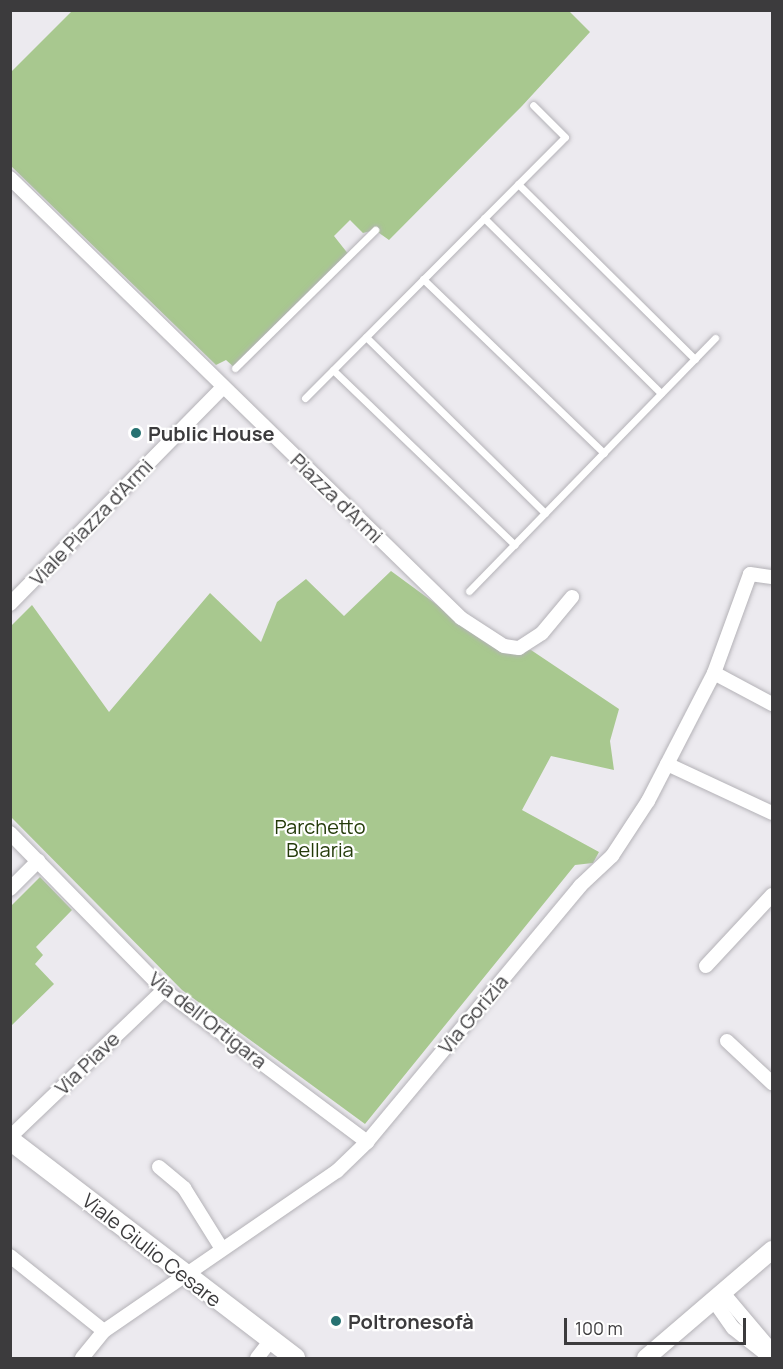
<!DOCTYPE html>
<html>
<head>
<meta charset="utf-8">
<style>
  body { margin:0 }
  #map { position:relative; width:783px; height:1369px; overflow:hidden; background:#eceaef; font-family:Manrope,sans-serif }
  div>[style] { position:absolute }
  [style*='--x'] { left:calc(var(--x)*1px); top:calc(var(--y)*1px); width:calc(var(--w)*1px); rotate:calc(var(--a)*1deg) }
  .green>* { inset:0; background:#a8c88f }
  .roads { filter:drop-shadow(0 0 2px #b4b2b7) drop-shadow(0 0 2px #b4b2b7) }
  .service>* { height:7px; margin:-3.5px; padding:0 3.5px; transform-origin:3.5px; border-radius:3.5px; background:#fff }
  .minor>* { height:14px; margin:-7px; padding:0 7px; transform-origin:7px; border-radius:7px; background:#fff }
  .tertiary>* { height:18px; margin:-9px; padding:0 9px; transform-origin:9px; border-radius:9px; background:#fff }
  .secondary>* { height:20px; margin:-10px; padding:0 10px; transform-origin:10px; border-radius:10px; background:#fff }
  .dots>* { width:16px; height:16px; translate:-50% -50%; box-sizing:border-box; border:3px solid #fff; border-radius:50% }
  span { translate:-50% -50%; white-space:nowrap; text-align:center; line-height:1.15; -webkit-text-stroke:4.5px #fff; paint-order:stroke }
  .poi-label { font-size:20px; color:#3c3b3d; font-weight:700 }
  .left { translate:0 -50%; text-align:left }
  .street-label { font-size:20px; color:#3c3b3d }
  .park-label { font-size:20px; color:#243b0a }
  .frame { position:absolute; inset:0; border:12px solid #3c3b3d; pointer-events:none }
  .scale { position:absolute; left:564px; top:1318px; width:182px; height:27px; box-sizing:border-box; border:3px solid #3c3b3d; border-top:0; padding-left:8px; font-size:18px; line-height:21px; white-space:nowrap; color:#3c3b3d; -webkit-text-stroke:4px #fff; paint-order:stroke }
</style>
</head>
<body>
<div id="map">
  <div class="green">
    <div style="clip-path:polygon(568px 10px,590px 32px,522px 106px,389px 240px,375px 230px,363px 233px,350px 220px,334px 236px,349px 255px,235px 368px,226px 360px,216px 365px,11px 166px,10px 73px,72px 11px)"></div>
    <div style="clip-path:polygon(391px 571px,500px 651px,531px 650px,619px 709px,610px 741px,614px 770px,551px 756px,522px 810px,599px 852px,593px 863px,575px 865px,365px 1124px,182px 990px,11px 817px,10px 627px,32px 605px,109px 712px,210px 593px,261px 642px,277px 602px,306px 579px,344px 616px)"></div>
    <div style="clip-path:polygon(40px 877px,72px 910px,36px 947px,43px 955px,35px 964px,54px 984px,11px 1026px,11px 906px)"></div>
  </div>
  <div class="roads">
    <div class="service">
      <div style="--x:518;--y:184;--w:249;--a:44.7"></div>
      <div style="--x:484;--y:218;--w:249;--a:44.7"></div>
      <div style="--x:423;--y:279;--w:251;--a:43.9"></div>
      <div style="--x:366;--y:337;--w:251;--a:44.5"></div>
      <div style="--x:235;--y:368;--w:197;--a:-44.6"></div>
      <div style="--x:333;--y:370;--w:252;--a:43.9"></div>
      <div style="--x:305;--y:398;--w:368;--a:-45.1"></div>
      <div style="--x:565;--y:137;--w:45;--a:-135"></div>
      <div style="--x:469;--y:591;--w:353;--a:-45.8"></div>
    </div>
    <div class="minor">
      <div style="--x:10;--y:178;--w:630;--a:44.29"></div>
      <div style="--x:461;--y:618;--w:51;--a:33.1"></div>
      <div style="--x:504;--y:646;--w:15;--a:8"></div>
      <div style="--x:519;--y:648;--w:27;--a:-33"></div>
      <div style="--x:542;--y:633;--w:47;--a:-50.2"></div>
      <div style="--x:10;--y:604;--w:304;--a:-45.5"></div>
      <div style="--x:714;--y:673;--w:66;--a:28.1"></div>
      <div style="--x:667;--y:764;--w:116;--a:25"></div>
      <div style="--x:10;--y:833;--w:220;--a:45.6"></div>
      <div style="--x:164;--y:990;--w:254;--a:36.8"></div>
      <div style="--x:10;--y:889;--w:40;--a:-45"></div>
      <div style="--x:706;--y:966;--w:97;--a:-47.1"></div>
      <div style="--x:727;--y:1041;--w:62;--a:43"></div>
      <div style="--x:10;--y:1137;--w:213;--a:-43.7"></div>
      <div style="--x:159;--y:1167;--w:33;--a:40"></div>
      <div style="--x:184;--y:1188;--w:72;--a:58.1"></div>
      <div style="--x:10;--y:1256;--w:120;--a:38.6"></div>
      <div style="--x:723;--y:1293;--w:76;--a:49.8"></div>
      <div style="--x:714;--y:1301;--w:33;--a:55"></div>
      <div style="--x:733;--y:1328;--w:48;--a:38.3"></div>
      <div style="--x:82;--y:1358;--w:35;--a:-51"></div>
      <div style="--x:104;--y:1331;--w:283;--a:-34.5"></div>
      <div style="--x:337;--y:1171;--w:42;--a:-44"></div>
      <div style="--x:367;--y:1142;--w:333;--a:-50.2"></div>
      <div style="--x:580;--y:886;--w:44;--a:-43.2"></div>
      <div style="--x:612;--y:856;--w:66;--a:-56.8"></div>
      <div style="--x:648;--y:801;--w:144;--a:-62.7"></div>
      <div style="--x:714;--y:673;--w:105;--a:-70"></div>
      <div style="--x:750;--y:574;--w:22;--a:8"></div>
      <div style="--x:257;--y:1358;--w:23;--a:-52"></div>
    </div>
    <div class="tertiary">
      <div style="--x:646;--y:1358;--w:166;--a:-40.6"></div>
    </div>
    <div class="secondary">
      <div style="--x:10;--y:1140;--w:359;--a:37.4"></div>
    </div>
  </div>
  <div class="dots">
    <div style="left:136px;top:433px;background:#277272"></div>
    <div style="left:336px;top:1321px;background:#277272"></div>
  </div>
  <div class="poi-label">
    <span class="left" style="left:148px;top:433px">Public House</span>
    <span class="left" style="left:348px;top:1321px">Poltronesofà</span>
  </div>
  <div class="street-label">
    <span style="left:337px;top:498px;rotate:44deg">Piazza d'Armi</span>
    <span style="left:91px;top:522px;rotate:-46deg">Viale Piazza d'Armi</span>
    <span style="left:473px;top:1014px;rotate:-50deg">Via Gorizia</span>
    <span style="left:208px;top:1020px;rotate:38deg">Via dell'Ortigara</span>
    <span style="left:87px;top:1063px;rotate:-44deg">Via Piave</span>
    <span style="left:152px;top:1250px;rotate:38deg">Viale Giulio Cesare</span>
  </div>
  <div class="park-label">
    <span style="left:320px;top:838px">Parchetto<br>Bellaria</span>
  </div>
  <div class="frame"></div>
  <div class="scale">100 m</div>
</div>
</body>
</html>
